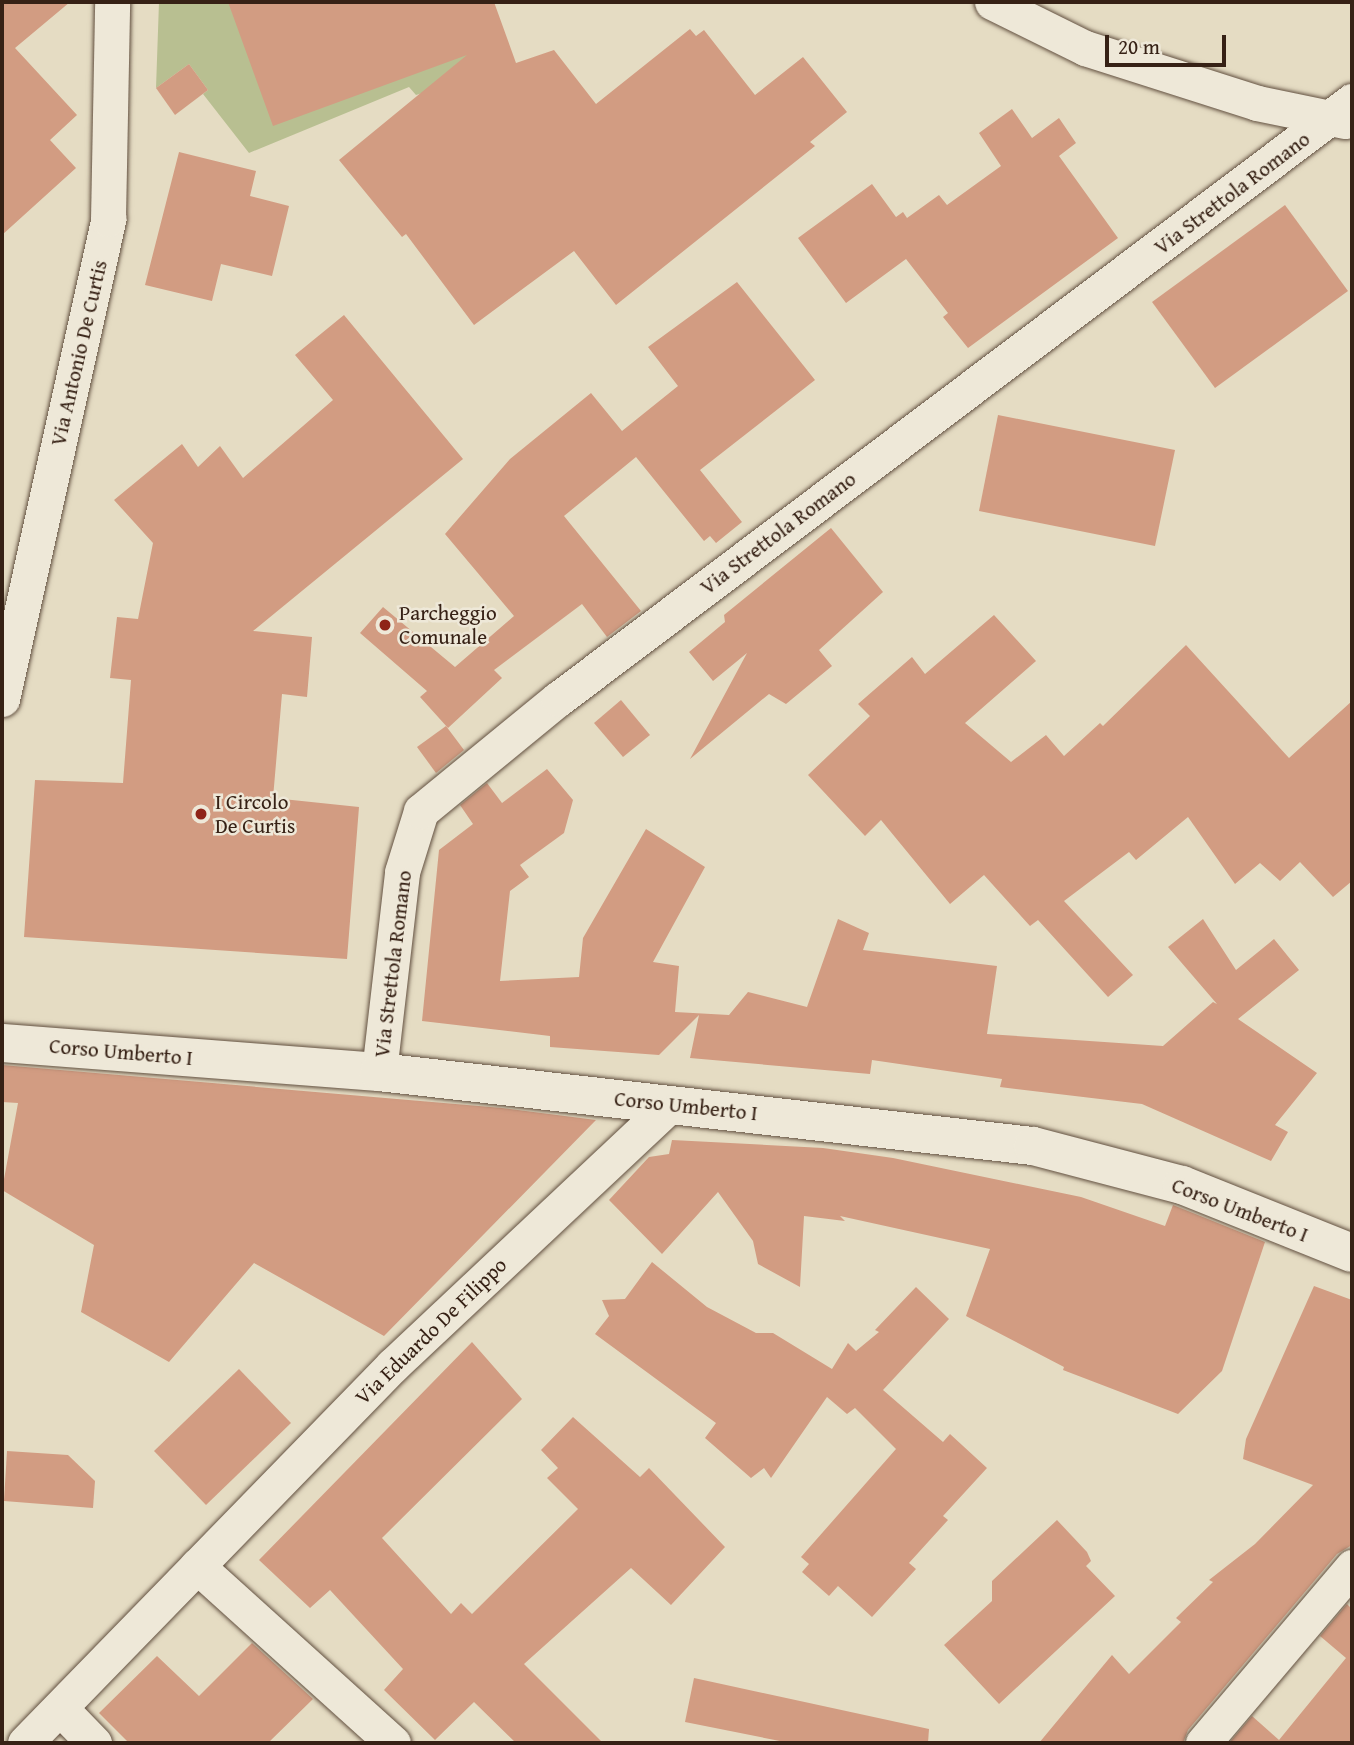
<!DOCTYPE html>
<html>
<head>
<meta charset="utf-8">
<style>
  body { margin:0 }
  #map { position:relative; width:1354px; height:1745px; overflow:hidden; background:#e5dcc3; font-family:"Gentium Book Plus",serif }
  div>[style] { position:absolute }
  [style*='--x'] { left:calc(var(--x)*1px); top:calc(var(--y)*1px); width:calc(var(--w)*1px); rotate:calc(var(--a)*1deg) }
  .green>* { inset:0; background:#b8bf91 }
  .building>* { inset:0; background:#d29c82 }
  .roads { filter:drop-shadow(0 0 2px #625040) drop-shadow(0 0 2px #625040) }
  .street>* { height:35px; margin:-17.5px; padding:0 17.5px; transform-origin:17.5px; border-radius:17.5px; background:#eee8d8 }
  .secondary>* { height:38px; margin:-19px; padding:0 19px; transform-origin:19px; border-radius:19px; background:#eee8d8 }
  .dots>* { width:19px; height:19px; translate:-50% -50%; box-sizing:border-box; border:4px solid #eee8d8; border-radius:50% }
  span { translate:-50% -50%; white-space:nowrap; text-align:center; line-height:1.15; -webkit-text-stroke:5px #eee8d8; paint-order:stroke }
  .street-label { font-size:21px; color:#362115 }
  .poi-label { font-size:21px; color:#362115 }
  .left { translate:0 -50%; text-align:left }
  .frame { position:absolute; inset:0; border:4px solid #362115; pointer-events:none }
  .scale { position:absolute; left:1105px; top:35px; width:121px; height:32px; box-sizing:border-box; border:4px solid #362115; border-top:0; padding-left:9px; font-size:21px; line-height:24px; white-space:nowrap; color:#362115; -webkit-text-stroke:5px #eee8d8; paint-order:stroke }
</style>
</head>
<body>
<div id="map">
  <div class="green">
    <div style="clip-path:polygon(159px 2px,465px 2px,488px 72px,416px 95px,409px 87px,249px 153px,203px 94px,208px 90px,189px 64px,156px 88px)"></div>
  </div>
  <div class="building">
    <div style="clip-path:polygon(2px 2px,70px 2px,15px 48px,77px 115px,50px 140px,76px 168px,2px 235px)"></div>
    <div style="clip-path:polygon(228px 2px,494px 2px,516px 63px,554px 50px,596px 104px,690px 29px,696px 36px,704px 30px,755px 95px,803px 57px,847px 112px,810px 142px,815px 146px,616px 305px,574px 251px,474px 325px,406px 234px,402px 237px,339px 160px,467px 55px,273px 126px)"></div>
    <div style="clip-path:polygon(189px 64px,208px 90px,175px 115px,156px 88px)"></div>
    <div style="clip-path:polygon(1012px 109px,1032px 138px,1059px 118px,1076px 143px,1059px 156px,1118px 238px,968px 348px,943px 317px,948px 313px,906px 259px,846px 303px,798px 238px,872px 184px,896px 217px,903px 212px,907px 218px,939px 195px,947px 205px,1001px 166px,979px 133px)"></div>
    <div style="clip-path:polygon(179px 152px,256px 171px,250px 196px,289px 206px,272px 276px,221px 264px,212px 301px,145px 285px)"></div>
    <div style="clip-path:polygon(1285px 205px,1348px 291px,1215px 388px,1152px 302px)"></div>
    <div style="clip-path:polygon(737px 282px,815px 380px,700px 470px,742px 522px,716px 543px,710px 536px,704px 541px,636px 457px,564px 516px,641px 611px,607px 637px,582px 604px,494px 670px,502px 678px,448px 728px,420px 697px,427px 691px,360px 633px,383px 607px,455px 667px,514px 616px,445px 534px,510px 459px,591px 393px,622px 431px,678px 386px,648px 347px)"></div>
    <div style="clip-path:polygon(344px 315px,463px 459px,253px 631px,312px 637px,307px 697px,282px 694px,273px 798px,359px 807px,347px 959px,24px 937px,35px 780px,123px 783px,131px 680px,110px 678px,117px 617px,138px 619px,153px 543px,114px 500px,182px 444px,198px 467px,220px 446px,243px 478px,333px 400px,295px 355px)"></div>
    <div style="clip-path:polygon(998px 415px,1175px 450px,1155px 546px,979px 511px)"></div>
    <div style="clip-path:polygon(831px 528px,883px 592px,819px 650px,832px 666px,786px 704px,769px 694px,690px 759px,747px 653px,713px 681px,689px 652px,725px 622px,724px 615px)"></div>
    <div style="clip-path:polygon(994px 615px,1036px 661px,965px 723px,1011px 762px,1046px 735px,1064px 756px,1100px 723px,1103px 726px,1186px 645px,1289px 758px,1352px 701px,1352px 881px,1333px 897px,1300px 862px,1280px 881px,1260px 863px,1235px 884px,1188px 817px,1136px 860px,1129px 852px,1064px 901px,1133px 975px,1108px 997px,1038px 920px,1030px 926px,984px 875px,950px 904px,881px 820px,865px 836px,808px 775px,870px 716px,858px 704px,912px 657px,925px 674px)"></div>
    <div style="clip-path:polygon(621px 700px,650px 735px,623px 757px,594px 723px)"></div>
    <div style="clip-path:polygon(446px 726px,464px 750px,436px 773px,417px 747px)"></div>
    <div style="clip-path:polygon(547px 769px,573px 800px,564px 833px,520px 865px,529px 877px,510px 891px,500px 981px,579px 977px,583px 938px,646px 829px,705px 867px,653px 962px,679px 966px,675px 1012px,729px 1015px,748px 992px,807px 1007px,838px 919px,869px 933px,863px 950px,997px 966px,987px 1034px,1163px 1046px,1213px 1002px,1217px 1004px,1168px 947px,1203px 919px,1236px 970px,1274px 939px,1299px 970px,1238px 1019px,1317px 1073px,1275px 1125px,1288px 1132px,1271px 1161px,1142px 1104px,1000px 1087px,1002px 1079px,872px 1060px,870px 1074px,690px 1058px,699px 1015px,659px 1055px,550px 1047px,550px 1036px,422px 1021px,439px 850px,473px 824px,460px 805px,487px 783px,502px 803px)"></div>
    <div style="clip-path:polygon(2px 1065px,502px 1108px,596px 1120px,384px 1336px,254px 1263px,169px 1362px,81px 1312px,94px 1245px,2px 1190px,18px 1103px,2px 1102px)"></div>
    <div style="clip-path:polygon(672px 1140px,823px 1148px,893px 1158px,1081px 1197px,1165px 1226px,1173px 1205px,1265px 1242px,1222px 1371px,1178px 1414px,1063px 1370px,1064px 1367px,966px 1316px,990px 1249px,840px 1216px,845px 1221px,804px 1216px,800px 1287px,758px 1264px,753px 1241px,718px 1192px,662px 1254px,609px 1200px,649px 1157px,669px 1154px)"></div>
    <div style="clip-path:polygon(652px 1262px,707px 1307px,756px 1333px,773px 1333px,832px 1369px,848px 1343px,856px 1351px,879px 1332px,875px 1330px,916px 1287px,949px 1319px,883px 1390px,943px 1442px,950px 1434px,987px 1468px,943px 1516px,948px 1520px,909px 1563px,916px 1569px,872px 1617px,838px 1586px,829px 1596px,802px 1572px,809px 1564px,801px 1557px,896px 1449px,855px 1408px,847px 1414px,827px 1397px,771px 1478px,764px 1468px,751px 1478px,705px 1438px,716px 1423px,595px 1334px,609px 1316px,602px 1300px,625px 1299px)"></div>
    <div style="clip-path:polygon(1314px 1286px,1352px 1300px,1352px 1545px,1337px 1554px,1188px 1730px,1183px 1743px,1039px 1743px,1112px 1655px,1129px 1674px,1181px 1622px,1176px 1618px,1213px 1582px,1209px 1580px,1255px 1544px,1313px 1485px,1243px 1459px,1246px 1439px)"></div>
    <div style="clip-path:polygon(472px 1342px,522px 1399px,382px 1538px,451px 1614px,461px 1603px,472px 1614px,578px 1509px,547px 1478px,558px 1468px,541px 1450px,573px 1417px,640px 1477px,649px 1468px,725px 1547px,671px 1605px,631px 1568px,524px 1664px,603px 1743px,516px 1743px,474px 1702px,435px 1740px,384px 1690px,403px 1669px,330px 1590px,310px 1608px,259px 1560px)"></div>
    <div style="clip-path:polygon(239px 1369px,291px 1423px,206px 1505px,154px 1451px)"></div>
    <div style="clip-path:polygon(7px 1451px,68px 1455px,95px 1481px,93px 1508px,4px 1501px)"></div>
    <div style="clip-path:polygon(1057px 1520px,1087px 1552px,1091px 1561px,1086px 1566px,1115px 1596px,999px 1704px,944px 1645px,992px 1601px,992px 1581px)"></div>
    <div style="clip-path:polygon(1347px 1604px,1352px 1609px,1352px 1743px,1229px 1743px,1252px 1716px,1279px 1740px,1346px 1658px,1320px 1636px)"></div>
    <div style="clip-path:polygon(252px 1643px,313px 1699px,268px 1743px,129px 1743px,99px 1713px,157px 1656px,199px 1696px)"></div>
    <div style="clip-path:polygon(694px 1678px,929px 1729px,928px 1743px,790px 1743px,685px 1722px)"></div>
  </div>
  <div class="roads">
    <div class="street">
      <div style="--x:992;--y:2;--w:104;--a:26.3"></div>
      <div style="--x:1085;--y:48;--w:181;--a:17.7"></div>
      <div style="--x:1257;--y:103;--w:90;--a:11.6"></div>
      <div style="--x:2;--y:699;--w:492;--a:-77.5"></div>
      <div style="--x:108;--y:219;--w:217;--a:-88.9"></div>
      <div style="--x:379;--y:1072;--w:201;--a:-83.4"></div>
      <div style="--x:402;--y:872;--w:64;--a:-72.7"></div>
      <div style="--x:421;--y:811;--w:177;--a:-39.3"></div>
      <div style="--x:558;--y:699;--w:994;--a:-36.99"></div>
      <div style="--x:197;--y:1566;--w:264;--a:42.1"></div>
      <div style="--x:60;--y:1708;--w:49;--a:45.8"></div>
      <div style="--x:25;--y:1743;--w:528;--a:-45.77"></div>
      <div style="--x:393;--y:1365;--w:381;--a:-43.2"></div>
      <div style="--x:1203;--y:1743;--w:231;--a:-49.7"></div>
    </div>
    <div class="secondary">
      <div style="--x:2;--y:1043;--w:378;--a:4.4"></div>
      <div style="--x:379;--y:1072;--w:658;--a:6.46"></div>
      <div style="--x:1033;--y:1146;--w:154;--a:14.7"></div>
      <div style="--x:1182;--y:1185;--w:183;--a:21.8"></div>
    </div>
  </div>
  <div class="dots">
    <div style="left:385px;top:625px;background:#8f2418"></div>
    <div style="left:201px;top:814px;background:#8f2418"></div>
  </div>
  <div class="street-label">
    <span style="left:1232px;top:193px;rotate:-37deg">Via Strettola Romano</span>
    <span style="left:79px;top:353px;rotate:-77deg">Via Antonio De Curtis</span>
    <span style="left:778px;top:533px;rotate:-37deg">Via Strettola Romano</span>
    <span style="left:393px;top:964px;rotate:-83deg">Via Strettola Romano</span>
    <span style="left:121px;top:1052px;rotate:5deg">Corso Umberto I</span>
    <span style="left:686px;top:1106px;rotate:6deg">Corso Umberto I</span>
    <span style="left:1240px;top:1210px;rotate:21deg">Corso Umberto I</span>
    <span style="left:431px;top:1331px;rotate:-44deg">Via Eduardo De Filippo</span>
  </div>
  <div class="poi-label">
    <span class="left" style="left:399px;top:625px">Parcheggio<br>Comunale</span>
    <span class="left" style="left:215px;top:814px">I Circolo<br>De Curtis</span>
  </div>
  <div class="frame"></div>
  <div class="scale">20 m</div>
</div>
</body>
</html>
